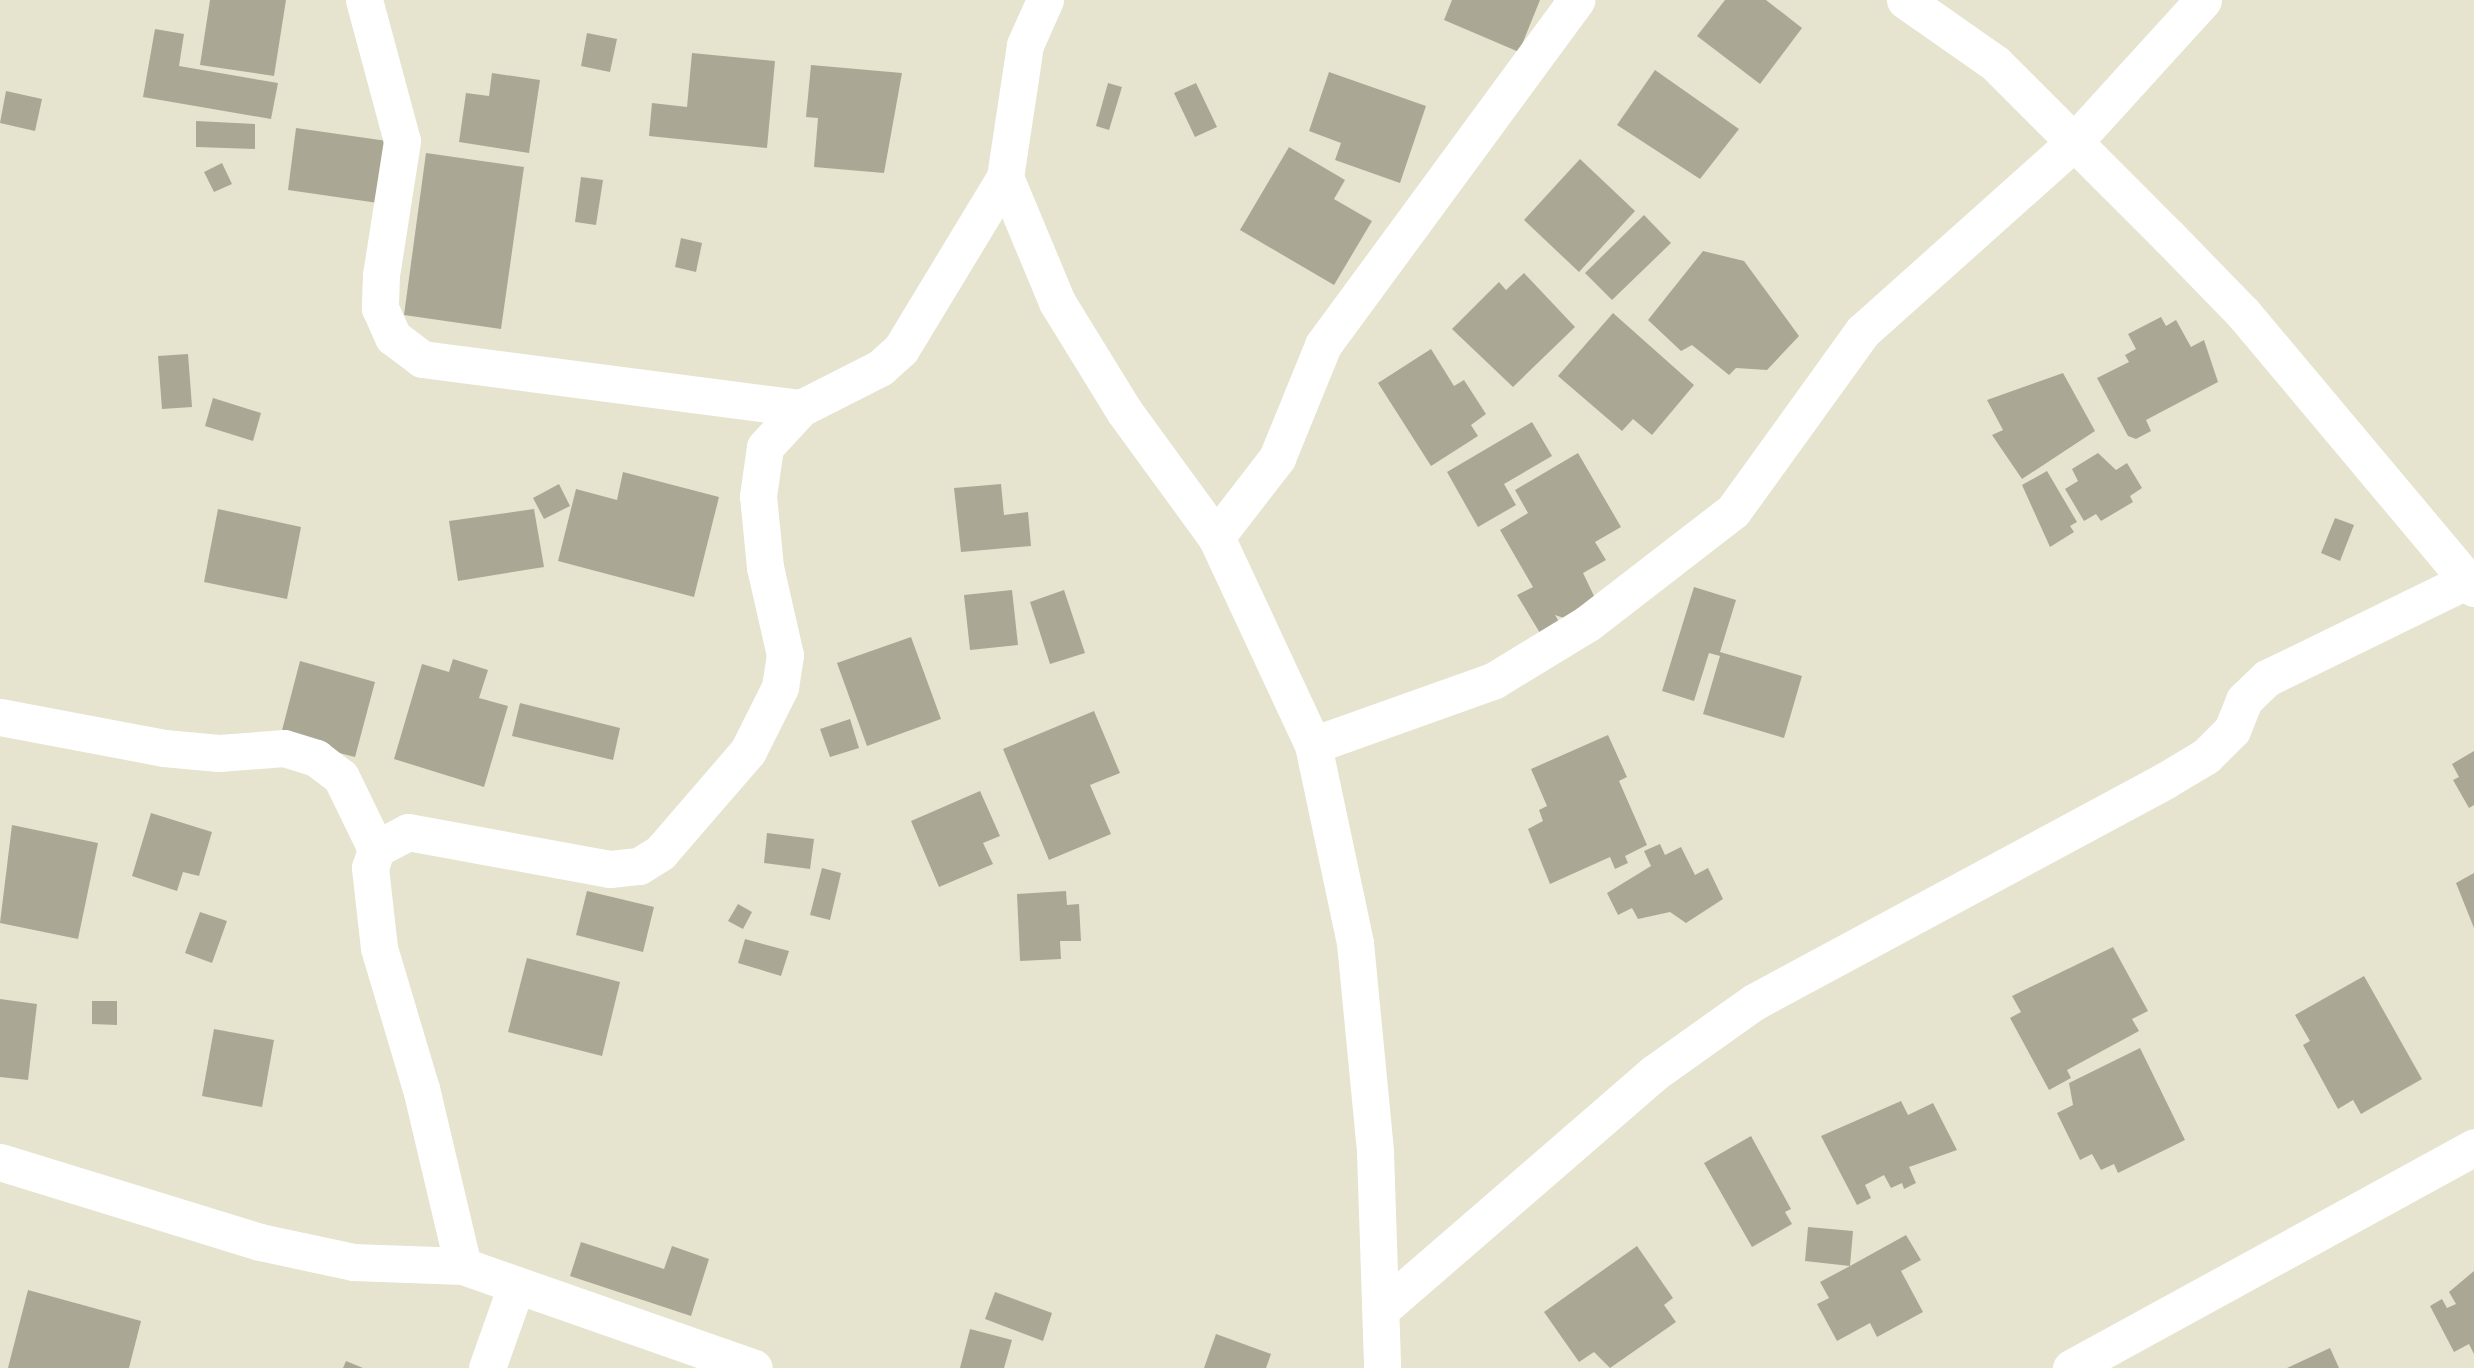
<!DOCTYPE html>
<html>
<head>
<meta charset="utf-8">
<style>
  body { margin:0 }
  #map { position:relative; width:2474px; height:1368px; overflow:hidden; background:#e6e4ce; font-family:"Golos Text",sans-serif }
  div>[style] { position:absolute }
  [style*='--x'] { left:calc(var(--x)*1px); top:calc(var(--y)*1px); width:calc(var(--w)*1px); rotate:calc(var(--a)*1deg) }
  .building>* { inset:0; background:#aaa894 }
  .minor>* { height:37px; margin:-18.5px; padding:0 18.5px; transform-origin:18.5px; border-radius:18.5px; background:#fff }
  span { translate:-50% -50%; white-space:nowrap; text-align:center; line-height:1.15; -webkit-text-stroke:5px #f3f2db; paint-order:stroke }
</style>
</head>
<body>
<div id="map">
  <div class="building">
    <div style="clip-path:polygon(210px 0,286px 0,274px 76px,200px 65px)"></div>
    <div style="clip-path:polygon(1452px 0,1540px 0,1519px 52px,1444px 20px)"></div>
    <div style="clip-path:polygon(1725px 0,1766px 0,1802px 28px,1760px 84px,1697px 36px)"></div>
    <div style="clip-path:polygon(155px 29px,184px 34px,179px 66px,278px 83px,271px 119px,143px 97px)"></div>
    <div style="clip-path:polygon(587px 33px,617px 39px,610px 72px,581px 66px)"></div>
    <div style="clip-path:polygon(692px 53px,775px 61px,767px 148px,649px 136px,652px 103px,687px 107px)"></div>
    <div style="clip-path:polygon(811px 65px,902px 73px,884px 173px,814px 167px,818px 118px,806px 117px)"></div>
    <div style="clip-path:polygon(1655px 70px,1739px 129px,1700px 179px,1617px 125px)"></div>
    <div style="clip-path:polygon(1329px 72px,1426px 106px,1400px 183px,1335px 160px,1341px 143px,1309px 131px)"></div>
    <div style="clip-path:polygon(492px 73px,540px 80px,529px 153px,459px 142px,466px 93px,489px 96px)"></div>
    <div style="clip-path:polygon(1108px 83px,1122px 87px,1109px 130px,1096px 126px)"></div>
    <div style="clip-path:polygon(1196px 83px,1217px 127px,1195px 137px,1174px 93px)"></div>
    <div style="clip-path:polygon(6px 91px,42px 99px,35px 131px,0 123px)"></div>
    <div style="clip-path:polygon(196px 121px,255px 124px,255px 149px,196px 147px)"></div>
    <div style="clip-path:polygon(296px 128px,387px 141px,378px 203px,288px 190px)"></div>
    <div style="clip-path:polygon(1289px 147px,1345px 180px,1334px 199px,1372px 221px,1334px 285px,1240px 230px)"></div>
    <div style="clip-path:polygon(426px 153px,524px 167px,501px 329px,404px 315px)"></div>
    <div style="clip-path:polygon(1580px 159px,1635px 211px,1579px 272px,1524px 220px)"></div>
    <div style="clip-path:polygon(222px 163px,232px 184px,214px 192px,204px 172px)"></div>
    <div style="clip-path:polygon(581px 177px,603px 180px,596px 225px,575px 222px)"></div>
    <div style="clip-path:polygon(1644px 215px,1671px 243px,1612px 300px,1585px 273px)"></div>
    <div style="clip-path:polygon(681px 238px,702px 243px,696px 272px,675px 267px)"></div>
    <div style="clip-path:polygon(1703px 251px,1744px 261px,1799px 336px,1767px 370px,1736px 368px,1729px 375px,1692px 345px,1681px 351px,1648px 320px)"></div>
    <div style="clip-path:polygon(1524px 273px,1575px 327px,1513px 387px,1452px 329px,1499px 282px,1506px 290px)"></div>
    <div style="clip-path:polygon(1613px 313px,1694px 385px,1652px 435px,1633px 419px,1622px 431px,1558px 376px)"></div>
    <div style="clip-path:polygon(2161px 317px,2166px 326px,2176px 320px,2191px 347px,2204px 340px,2218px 382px,2146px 420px,2151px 431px,2136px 439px,2128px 436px,2097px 378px,2129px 362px,2125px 355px,2136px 349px,2128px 334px)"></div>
    <div style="clip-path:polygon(1431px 349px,1454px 386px,1464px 380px,1486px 414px,1471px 425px,1478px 436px,1431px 466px,1378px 383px)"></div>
    <div style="clip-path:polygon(188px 354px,192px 407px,162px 409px,158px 356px)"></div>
    <div style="clip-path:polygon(2063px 373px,2095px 431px,2022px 479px,1992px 435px,2003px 430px,1987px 400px)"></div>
    <div style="clip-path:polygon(213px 398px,261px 413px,253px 441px,205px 426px)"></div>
    <div style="clip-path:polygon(1532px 422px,1552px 456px,1504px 484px,1516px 505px,1478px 527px,1447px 472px)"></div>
    <div style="clip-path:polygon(1578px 453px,1621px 527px,1595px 542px,1606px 560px,1583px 573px,1595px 598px,1564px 618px,1555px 615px,1561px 625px,1540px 633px,1517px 595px,1533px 587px,1500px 530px,1528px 513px,1515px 490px)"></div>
    <div style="clip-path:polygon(2098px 453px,2116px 470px,2127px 463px,2142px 488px,2130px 496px,2133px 502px,2101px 521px,2096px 514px,2084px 521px,2065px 489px,2078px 481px,2072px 469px)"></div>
    <div style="clip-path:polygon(2047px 471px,2077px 522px,2070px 526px,2074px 532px,2050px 547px,2022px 485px)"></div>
    <div style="clip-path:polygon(623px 472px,719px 497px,694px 597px,558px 561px,576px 489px,617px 500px)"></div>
    <div style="clip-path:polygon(559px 484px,570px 506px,544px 519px,533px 498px)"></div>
    <div style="clip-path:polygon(1001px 484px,1004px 515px,1028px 512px,1031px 546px,961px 552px,954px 488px)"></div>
    <div style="clip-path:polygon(218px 509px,301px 527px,287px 599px,204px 582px)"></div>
    <div style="clip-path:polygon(534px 509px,544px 567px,458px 581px,449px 521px)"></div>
    <div style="clip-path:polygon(2335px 518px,2354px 525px,2340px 561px,2321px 553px)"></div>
    <div style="clip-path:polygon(1694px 587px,1736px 600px,1720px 652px,1802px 676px,1784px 738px,1703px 714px,1720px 656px,1709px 653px,1694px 701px,1662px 691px)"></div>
    <div style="clip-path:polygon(1012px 590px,1018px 645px,970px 650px,964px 595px)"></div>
    <div style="clip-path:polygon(1064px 590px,1085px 653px,1050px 664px,1030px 602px)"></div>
    <div style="clip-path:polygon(911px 637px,941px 719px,867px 746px,837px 663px)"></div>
    <div style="clip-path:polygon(453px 659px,488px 670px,479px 698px,508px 706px,484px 787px,394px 759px,422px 664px,449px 672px)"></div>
    <div style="clip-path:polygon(300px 661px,375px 682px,355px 757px,280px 738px)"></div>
    <div style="clip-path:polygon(520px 703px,620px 728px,613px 760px,512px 736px)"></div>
    <div style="clip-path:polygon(1094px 711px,1120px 773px,1090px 785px,1111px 834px,1049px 860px,1003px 749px)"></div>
    <div style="clip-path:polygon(850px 719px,859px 748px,830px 757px,820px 729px)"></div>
    <div style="clip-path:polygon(1608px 735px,1627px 777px,1619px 781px,1647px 845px,1625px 856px,1628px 863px,1615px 869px,1610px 857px,1550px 884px,1528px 829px,1543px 821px,1539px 810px,1547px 806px,1531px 769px)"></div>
    <div style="clip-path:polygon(2474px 751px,2474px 805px,2469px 808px,2453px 780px,2459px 777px,2452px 764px)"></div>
    <div style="clip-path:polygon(980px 791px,1000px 836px,983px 843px,993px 864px,939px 887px,911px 821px)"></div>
    <div style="clip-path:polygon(151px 813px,212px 832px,199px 876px,183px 872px,177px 891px,132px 876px)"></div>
    <div style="clip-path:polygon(12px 825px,98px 843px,78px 939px,0 923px)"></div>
    <div style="clip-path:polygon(767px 833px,814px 839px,810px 869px,764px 863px)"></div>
    <div style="clip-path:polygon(1660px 844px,1665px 855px,1681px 847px,1695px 875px,1708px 868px,1723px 899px,1686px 923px,1670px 912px,1638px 919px,1632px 908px,1618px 915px,1607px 893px,1651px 866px,1644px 851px)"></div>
    <div style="clip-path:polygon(822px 868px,841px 873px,830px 920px,810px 915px)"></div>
    <div style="clip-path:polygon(2474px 873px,2474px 928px,2456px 883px)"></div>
    <div style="clip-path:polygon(587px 891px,654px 907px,643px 952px,576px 935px)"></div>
    <div style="clip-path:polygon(1066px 891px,1067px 905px,1079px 904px,1081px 941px,1060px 941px,1061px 959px,1020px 961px,1017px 894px)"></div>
    <div style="clip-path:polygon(738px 904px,752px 912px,743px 929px,728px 921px)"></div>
    <div style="clip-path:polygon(200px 912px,227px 921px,212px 963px,185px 953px)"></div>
    <div style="clip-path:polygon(745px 939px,789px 951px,781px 976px,738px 963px)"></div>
    <div style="clip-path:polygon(2113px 947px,2148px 1011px,2132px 1019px,2139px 1031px,2067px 1070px,2071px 1078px,2049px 1090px,2010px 1018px,2021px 1012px,2012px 996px)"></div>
    <div style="clip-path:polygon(527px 958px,620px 982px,602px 1056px,508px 1032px)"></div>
    <div style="clip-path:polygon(2364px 976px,2422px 1079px,2361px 1114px,2353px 1100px,2338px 1109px,2303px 1045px,2310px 1041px,2295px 1015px)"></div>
    <div style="clip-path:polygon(0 999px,37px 1004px,28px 1080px,0 1077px)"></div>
    <div style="clip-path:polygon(92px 1001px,117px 1001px,117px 1025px,92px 1024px)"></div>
    <div style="clip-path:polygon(214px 1029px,274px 1040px,262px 1107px,202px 1096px)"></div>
    <div style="clip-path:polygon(2140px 1048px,2185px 1140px,2118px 1173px,2114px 1164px,2101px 1170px,2092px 1154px,2080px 1160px,2057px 1113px,2073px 1105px,2069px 1083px)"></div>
    <div style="clip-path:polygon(1901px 1101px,1908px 1115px,1933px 1103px,1957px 1150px,1909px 1167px,1916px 1183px,1904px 1189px,1902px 1183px,1891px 1188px,1884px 1175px,1865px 1185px,1871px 1198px,1857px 1205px,1821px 1136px)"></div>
    <div style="clip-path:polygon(1751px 1136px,1791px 1209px,1785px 1212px,1792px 1224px,1752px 1247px,1704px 1163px)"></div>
    <div style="clip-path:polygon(1808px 1227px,1853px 1231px,1850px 1266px,1906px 1235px,1921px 1260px,1901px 1271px,1923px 1312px,1877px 1337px,1870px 1323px,1837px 1341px,1817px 1304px,1829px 1298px,1820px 1282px,1850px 1266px,1805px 1261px)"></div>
    <div style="clip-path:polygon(581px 1242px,664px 1269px,672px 1246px,709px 1259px,691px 1316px,570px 1276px)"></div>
    <div style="clip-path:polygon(1637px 1246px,1673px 1298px,1664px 1305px,1676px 1322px,1610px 1368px,1594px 1352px,1579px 1362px,1544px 1312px)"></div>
    <div style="clip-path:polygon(2474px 1271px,2474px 1354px,2469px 1344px,2454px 1352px,2430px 1306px,2442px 1299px,2447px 1308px,2456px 1304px,2449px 1292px)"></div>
    <div style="clip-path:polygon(28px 1290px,141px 1321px,129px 1368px,8px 1368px)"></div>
    <div style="clip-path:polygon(995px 1292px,1052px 1313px,1043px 1341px,985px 1319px)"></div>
    <div style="clip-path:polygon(970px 1329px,1012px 1340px,1004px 1368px,960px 1368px)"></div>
    <div style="clip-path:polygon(1216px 1334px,1271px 1354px,1266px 1368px,1204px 1368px)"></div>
    <div style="clip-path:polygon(2330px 1348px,2339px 1368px,2287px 1368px)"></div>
    <div style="clip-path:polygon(346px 1361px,363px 1368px,343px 1368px)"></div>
  </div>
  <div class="minor">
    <div style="--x:364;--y:0;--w:146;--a:74.9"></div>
    <div style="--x:402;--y:141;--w:136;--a:98.9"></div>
    <div style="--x:381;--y:275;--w:33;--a:92"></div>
    <div style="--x:380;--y:308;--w:32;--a:66"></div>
    <div style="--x:393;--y:337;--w:36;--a:37"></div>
    <div style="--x:422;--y:359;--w:382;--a:7.4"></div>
    <div style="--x:1045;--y:0;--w:49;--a:114"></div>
    <div style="--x:1025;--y:45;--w:134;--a:98.6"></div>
    <div style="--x:1005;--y:177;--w:135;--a:67.4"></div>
    <div style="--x:1057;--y:302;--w:128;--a:58.4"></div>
    <div style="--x:1124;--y:411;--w:156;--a:53.9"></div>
    <div style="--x:1216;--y:537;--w:230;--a:65"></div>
    <div style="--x:1313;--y:745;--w:202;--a:78"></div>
    <div style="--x:1355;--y:943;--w:210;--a:84.5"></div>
    <div style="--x:1375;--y:1152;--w:216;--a:88.1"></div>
    <div style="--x:1905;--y:0;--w:110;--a:35"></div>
    <div style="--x:1995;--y:63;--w:245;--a:45"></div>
    <div style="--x:2168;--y:236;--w:107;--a:45.8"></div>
    <div style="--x:2243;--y:313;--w:359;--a:50"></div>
    <div style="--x:1216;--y:537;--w:100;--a:-52.3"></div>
    <div style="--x:1277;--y:458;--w:122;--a:-67.8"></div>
    <div style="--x:1323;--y:345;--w:428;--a:-53.7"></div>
    <div style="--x:0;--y:717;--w:167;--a:10.7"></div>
    <div style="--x:164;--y:748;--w:55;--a:5.2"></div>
    <div style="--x:219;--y:753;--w:65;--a:-4.4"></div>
    <div style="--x:284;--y:748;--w:34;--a:17"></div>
    <div style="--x:316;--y:758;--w:31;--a:37"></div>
    <div style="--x:341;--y:777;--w:80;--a:64.1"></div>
    <div style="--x:1313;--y:745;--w:191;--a:-19.6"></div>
    <div style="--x:1493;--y:681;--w:111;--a:-31.4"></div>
    <div style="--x:1588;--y:623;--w:183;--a:-37.7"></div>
    <div style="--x:1733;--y:511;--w:222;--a:-54.2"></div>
    <div style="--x:1863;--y:331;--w:282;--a:-41.8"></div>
    <div style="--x:2073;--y:143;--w:193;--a:-47.7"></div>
    <div style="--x:0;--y:1162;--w:272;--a:17.1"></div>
    <div style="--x:260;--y:1242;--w:95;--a:12.1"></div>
    <div style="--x:353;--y:1262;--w:110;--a:2.1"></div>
    <div style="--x:463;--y:1266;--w:308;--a:19.3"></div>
    <div style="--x:463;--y:1266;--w:182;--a:-103.3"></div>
    <div style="--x:421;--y:1089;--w:147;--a:-106.6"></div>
    <div style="--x:379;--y:948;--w:81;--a:-96.4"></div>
    <div style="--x:370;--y:868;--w:20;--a:-72"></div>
    <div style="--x:376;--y:849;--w:36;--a:-28"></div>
    <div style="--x:408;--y:832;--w:205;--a:10.4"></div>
    <div style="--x:610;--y:869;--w:29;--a:-6"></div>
    <div style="--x:639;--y:866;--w:25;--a:-32"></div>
    <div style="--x:660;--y:853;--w:135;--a:-49.2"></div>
    <div style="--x:748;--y:751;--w:72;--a:-63.4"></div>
    <div style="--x:780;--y:687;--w:32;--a:-81"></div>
    <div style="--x:785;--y:655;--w:90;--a:-102.8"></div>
    <div style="--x:765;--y:567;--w:71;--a:-95.6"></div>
    <div style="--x:758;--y:496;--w:49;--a:-81.9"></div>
    <div style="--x:765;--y:447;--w:53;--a:-47.3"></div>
    <div style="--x:801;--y:408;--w:89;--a:-26.9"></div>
    <div style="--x:880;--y:368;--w:28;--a:-42"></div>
    <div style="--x:901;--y:349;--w:201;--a:-58.8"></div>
    <div style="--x:1384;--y:1307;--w:357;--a:-40.9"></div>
    <div style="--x:1654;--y:1073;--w:123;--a:-35.4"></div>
    <div style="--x:1754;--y:1002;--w:468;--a:-28.3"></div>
    <div style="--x:2166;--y:780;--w:47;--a:-31"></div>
    <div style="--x:2206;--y:756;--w:37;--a:-45"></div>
    <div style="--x:2232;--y:730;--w:32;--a:-68"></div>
    <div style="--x:2244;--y:700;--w:32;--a:-44"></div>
    <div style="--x:2267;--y:678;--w:224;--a:-26"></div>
    <div style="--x:487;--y:1368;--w:87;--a:-70.5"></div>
    <div style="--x:2071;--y:1368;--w:460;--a:-28.7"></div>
  </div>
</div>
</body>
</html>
